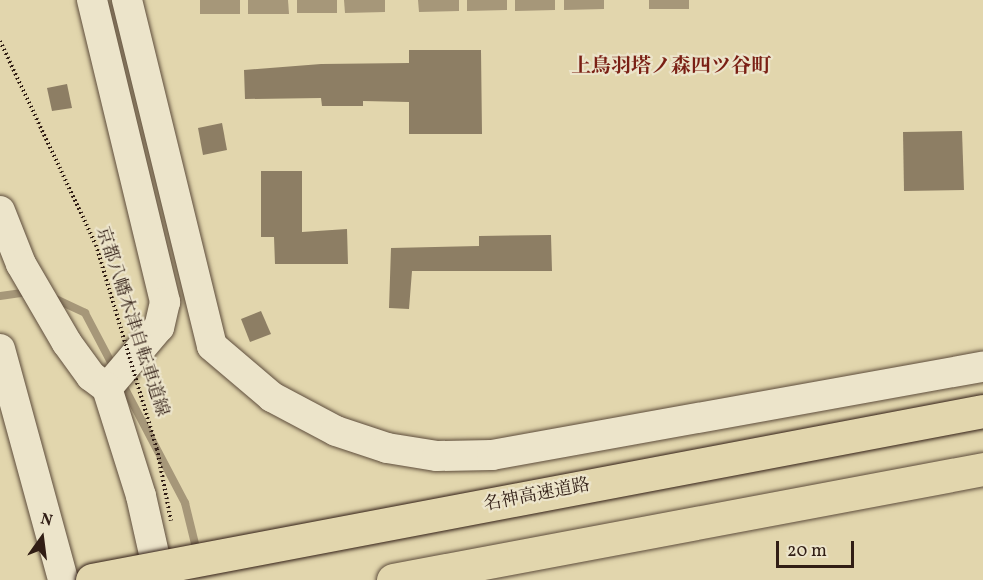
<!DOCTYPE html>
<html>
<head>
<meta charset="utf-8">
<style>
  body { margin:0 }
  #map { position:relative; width:983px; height:580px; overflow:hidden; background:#e2d6ad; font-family:Vollkorn,"Noto Serif JP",serif }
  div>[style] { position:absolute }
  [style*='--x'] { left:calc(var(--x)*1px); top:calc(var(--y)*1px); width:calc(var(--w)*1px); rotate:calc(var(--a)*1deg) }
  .water>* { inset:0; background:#a69779 }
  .stream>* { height:8px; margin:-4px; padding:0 4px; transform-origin:4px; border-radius:4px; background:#a69779 }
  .building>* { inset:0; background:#8d7e64 }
  .path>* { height:4px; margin-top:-2px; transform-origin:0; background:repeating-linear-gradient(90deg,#311e15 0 1.5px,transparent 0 4.5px) }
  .roads { filter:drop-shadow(0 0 2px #5d4c3b) drop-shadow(0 0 2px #5d4c3b) }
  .minor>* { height:30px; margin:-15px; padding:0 15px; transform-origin:15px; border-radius:15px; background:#ece4ca }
  .highway>* { height:33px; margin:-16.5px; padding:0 16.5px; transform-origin:16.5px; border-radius:16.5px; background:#e2d6ad }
  .path-bridge>* { height:4px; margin-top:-2px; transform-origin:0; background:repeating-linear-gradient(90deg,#311e15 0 1.5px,transparent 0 4.5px) }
  .bridges { filter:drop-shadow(0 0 2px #311e15) drop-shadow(0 0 2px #311e15) }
  .highway-bridge>* { height:33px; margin:-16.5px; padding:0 16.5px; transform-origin:16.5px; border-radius:16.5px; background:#e2d6ad }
  span { translate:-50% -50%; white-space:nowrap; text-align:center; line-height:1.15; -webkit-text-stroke:4.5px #ece4ca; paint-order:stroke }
  .street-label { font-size:18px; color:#311e15 }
  .neighbourhood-label { font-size:20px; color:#7a1f14; font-weight:700 }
  .north { position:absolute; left:12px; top:508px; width:60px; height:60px; -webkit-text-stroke:4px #ece4ca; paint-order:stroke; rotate:14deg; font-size:16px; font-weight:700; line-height:24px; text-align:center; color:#311e15 }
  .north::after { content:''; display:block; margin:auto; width:21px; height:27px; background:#311e15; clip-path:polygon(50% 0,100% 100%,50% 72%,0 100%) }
  .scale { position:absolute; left:776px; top:541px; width:78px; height:27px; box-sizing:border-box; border:3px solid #311e15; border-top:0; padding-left:8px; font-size:18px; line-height:21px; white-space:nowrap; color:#311e15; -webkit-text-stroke:4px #ece4ca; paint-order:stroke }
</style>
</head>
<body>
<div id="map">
  <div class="water">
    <div style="clip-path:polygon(200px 0,240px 0,240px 14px,200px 14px)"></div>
    <div style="clip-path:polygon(248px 0,288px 0,289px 14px,248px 14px)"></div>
    <div style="clip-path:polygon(297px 0,337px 0,337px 13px,297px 13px)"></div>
    <div style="clip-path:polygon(344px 0,385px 0,385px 12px,345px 13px)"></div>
    <div style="clip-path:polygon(418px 0,459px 0,459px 11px,419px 12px)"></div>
    <div style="clip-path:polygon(467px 0,507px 0,507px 10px,467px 11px)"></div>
    <div style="clip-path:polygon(515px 0,555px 0,555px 10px,515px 11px)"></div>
    <div style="clip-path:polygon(564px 0,604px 0,604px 9px,564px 10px)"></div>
    <div style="clip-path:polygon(649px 0,689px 0,689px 9px,649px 9px)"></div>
  </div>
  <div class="stream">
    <div style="--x:0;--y:296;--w:28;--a:-8"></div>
    <div style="--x:49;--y:296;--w:40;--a:25"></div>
    <div style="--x:85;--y:313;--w:64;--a:62.2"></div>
    <div style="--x:121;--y:381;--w:138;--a:62.3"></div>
    <div style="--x:185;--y:503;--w:50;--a:76.2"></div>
  </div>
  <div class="building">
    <div style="clip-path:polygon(409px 50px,481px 50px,482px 134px,409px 134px,409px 102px,363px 101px,363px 106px,322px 106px,321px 98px,245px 99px,244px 70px,321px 64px,409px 63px)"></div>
    <div style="clip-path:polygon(67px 84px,72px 108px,52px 111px,47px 88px)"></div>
    <div style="clip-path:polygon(222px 123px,227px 150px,203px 155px,198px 128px)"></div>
    <div style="clip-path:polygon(962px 131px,964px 190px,904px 191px,903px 132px)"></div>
    <div style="clip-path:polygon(261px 171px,302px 171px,302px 232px,347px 229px,348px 264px,275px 264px,274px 237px,261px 237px)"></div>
    <div style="clip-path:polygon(551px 235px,552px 271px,412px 271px,409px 309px,389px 308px,391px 248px,479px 246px,479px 236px)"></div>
    <div style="clip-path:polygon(261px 311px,271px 334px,250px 342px,241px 319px)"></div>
  </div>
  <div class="path">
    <div style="--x:0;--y:41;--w:225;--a:64.8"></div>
  </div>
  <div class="roads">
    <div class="minor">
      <div style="--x:92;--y:0;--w:311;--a:76.4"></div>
      <div style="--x:165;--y:302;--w:26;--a:103"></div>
      <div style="--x:159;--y:327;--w:80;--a:130.4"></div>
      <div style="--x:127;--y:0;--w:356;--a:76.2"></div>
      <div style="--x:212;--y:346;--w:79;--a:40.4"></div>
      <div style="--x:272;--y:397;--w:72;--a:28"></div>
      <div style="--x:336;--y:431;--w:54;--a:18.4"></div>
      <div style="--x:387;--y:448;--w:51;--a:9.1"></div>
      <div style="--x:437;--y:456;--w:55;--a:-1"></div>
      <div style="--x:492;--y:455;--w:499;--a:-10.2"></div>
      <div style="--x:0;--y:211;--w:57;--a:68.4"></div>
      <div style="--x:21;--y:264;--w:91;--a:59.8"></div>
      <div style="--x:67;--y:343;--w:41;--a:54"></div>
      <div style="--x:91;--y:376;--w:20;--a:37"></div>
      <div style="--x:107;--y:388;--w:113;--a:72.5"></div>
      <div style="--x:141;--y:496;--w:86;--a:77.3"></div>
      <div style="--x:0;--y:349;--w:239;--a:74.7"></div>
    </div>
    <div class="highway">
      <div style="--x:393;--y:580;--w:600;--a:-10.65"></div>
    </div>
  </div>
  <div class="path-bridge">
    <div style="--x:96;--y:245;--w:213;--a:73.4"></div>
    <div style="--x:157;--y:449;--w:73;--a:79"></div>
  </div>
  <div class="bridges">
    <div class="highway-bridge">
      <div style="--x:92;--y:580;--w:907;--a:-10.74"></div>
    </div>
  </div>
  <div class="street-label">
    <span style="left:131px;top:322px;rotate:72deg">京都八幡木津自転車道線</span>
    <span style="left:537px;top:496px;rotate:-11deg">名神高速道路</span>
  </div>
  <div class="neighbourhood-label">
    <span style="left:671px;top:67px">上鳥羽塔ノ森四ツ谷町</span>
  </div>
  <div class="north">N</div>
  <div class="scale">20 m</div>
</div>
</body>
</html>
